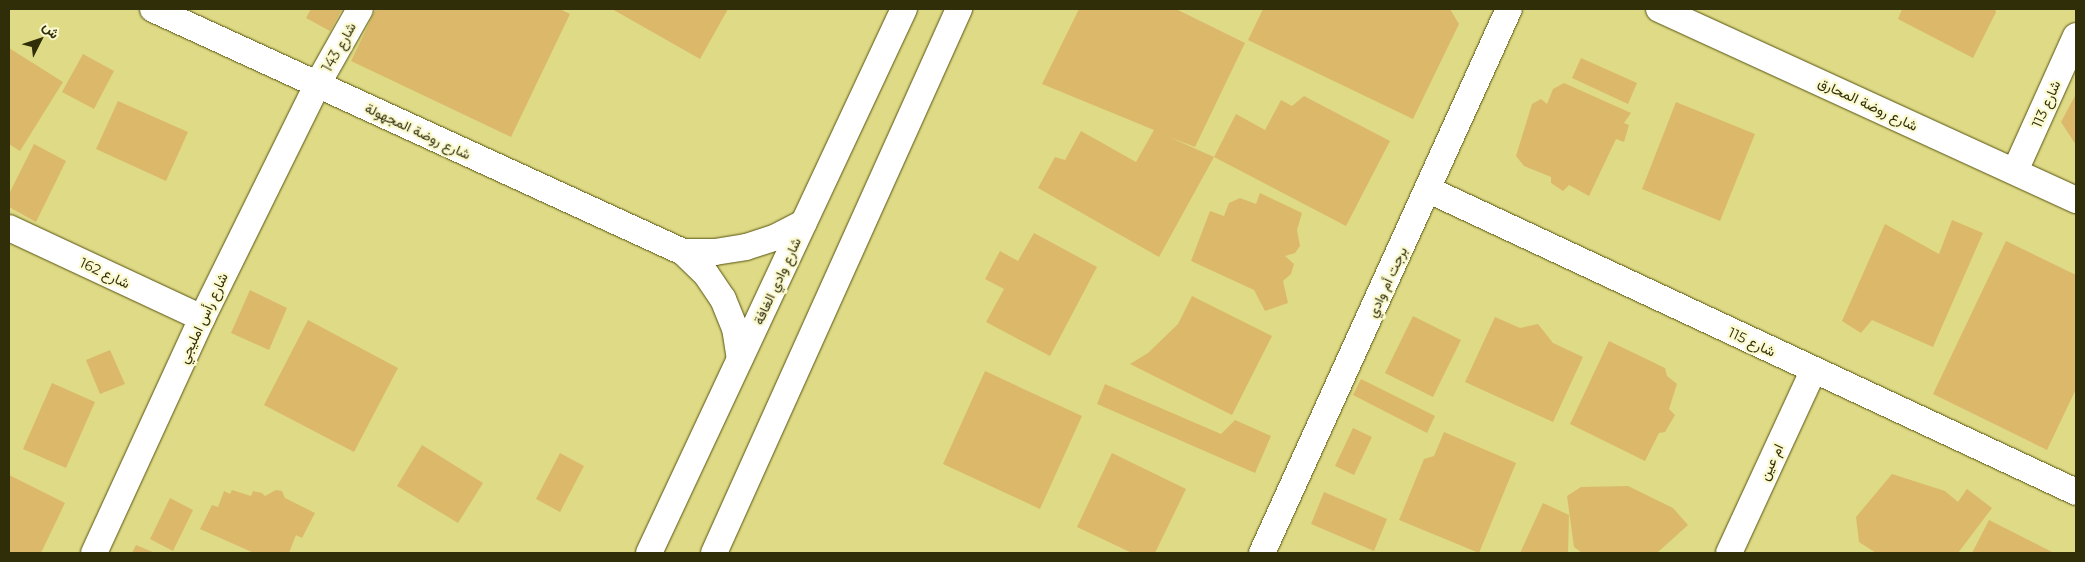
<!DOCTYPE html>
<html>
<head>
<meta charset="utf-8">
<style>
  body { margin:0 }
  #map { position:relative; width:2085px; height:562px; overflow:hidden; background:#deda86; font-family:Montserrat,Vazirmatn,sans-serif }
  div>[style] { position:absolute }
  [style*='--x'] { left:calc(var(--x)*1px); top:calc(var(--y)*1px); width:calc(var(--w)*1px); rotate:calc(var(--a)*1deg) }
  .building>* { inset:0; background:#dcb96a }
  .roads { filter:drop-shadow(0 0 1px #575310) drop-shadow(0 0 1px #575310) }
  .street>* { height:26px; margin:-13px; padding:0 13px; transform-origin:13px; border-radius:13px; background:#fff }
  span { translate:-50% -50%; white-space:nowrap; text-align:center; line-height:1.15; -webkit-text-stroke:4.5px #faf9d0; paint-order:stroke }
  .street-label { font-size:14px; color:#302d09 }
  .frame { position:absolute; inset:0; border:10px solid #302d09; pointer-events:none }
  .north { position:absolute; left:15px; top:15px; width:50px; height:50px; -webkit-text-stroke:4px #faf9d0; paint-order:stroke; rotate:49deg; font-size:14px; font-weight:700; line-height:20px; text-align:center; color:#302d09 }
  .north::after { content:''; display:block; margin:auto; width:18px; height:22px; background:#302d09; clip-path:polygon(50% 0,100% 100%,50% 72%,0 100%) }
</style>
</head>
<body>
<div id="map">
  <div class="building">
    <div style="clip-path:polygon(311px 9px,342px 9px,330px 31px,306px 18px)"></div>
    <div style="clip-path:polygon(376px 9px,560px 9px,570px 14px,511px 137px,351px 61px)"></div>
    <div style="clip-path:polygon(612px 9px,728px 9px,700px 59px)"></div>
    <div style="clip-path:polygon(1079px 9px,1176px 9px,1245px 43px,1195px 147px,1169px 137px,1214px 157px,1159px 257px,1038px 188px,1055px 157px,1065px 160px,1081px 131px,1136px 162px,1154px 130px,1042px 84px)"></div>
    <div style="clip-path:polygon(1263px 9px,1450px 9px,1459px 24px,1413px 119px,1248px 40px)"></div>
    <div style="clip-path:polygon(1902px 9px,1995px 9px,1996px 12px,1973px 58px,1898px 19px)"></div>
    <div style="clip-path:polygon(9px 48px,63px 82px,20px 151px,9px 144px)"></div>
    <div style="clip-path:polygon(83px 54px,114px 71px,94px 109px,62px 92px)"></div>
    <div style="clip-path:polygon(1581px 58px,1637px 83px,1628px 104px,1572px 78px)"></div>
    <div style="clip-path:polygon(1564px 83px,1631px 113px,1624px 123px,1629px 125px,1624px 142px,1616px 139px,1589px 196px,1569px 185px,1563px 191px,1551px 183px,1551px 177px,1524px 166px,1516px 156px,1532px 104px,1541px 99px,1547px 104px,1553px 89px)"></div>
    <div style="clip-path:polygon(2076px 94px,2076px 145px,2061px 122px)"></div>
    <div style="clip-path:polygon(1304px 96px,1390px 141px,1346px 226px,1214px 157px,1236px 114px,1265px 130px,1281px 100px,1292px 106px)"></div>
    <div style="clip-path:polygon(118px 101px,188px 132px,166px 181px,96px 149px)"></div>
    <div style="clip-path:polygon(1676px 102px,1755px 134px,1720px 221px,1642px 189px)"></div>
    <div style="clip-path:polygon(34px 144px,66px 161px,36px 222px,9px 207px,9px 194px)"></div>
    <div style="clip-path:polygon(1260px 193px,1302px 213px,1297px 230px,1300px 246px,1295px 253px,1285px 256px,1294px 264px,1291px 274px,1283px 281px,1288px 303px,1265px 311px,1254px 290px,1191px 261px,1210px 211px,1224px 216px,1229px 203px,1240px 198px,1256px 204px)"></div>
    <div style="clip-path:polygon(1952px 220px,1983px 233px,1933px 347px,1872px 320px,1861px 333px,1842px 321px,1885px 224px,1939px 254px)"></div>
    <div style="clip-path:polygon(1034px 233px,1097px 267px,1050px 356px,986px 322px,1004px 289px,985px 279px,1000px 251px,1018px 261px)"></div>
    <div style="clip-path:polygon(2006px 241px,2076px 275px,2076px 389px,2047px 450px,1933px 394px)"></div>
    <div style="clip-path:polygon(250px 290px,287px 308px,269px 350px,231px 333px)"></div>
    <div style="clip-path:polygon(1192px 296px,1272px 336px,1232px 415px,1130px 364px,1148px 353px,1178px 324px)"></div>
    <div style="clip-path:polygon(1413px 316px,1461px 340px,1433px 397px,1385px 373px)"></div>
    <div style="clip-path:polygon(1495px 317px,1520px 328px,1538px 324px,1553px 343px,1583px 357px,1553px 422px,1465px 382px)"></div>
    <div style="clip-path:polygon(308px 320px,398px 368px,354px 452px,264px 405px)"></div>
    <div style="clip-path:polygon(1609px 341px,1665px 368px,1667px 376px,1677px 384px,1669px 409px,1675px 415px,1665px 432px,1659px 433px,1645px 461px,1570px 424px)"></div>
    <div style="clip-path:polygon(110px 350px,125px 384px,100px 394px,86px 360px)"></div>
    <div style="clip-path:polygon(985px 371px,1082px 416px,1040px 509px,943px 464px)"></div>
    <div style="clip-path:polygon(1361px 379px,1435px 416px,1427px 433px,1353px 395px)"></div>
    <div style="clip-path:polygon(52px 383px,95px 402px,66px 468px,23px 449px)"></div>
    <div style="clip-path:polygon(1105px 384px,1221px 434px,1235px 420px,1271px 436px,1255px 473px,1097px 404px)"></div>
    <div style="clip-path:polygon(1353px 428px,1372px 437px,1354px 475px,1335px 466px)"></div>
    <div style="clip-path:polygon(1444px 432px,1516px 463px,1479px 553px,1399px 520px,1424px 459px,1434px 456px)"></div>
    <div style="clip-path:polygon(422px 445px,483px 483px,458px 523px,397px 486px)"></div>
    <div style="clip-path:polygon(560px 453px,584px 466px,560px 512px,536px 499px)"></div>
    <div style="clip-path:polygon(1112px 453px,1186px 489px,1155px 553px,1132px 553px,1077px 527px)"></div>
    <div style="clip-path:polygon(1892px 474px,1945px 491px,1958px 502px,1967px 489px,1992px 508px,1958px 553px,1876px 553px,1859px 542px,1856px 517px)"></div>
    <div style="clip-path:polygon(9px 475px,65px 503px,41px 553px,9px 553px)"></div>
    <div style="clip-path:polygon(1628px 486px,1673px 508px,1688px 525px,1657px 553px,1582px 553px,1574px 547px,1567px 496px,1581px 487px)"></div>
    <div style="clip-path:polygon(232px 490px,251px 496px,253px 491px,262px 493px,265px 496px,276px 490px,282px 491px,285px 498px,315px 513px,302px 538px,296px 535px,289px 553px,254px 553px,200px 529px,212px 505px,218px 507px,224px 491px,230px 494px)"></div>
    <div style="clip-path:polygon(1324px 492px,1387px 519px,1374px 551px,1311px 524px)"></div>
    <div style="clip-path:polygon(170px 498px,193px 510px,173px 551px,150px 539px)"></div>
    <div style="clip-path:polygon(1543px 503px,1569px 515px,1568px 553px,1520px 553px)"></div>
    <div style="clip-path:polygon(1989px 520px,2054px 553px,1972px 553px)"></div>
    <div style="clip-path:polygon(136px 545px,155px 553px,132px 553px)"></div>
  </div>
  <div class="roads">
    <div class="street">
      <div style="--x:153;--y:9;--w:583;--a:24.63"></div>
      <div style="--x:683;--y:252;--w:32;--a:44"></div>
      <div style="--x:706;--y:274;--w:30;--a:56"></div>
      <div style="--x:723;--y:299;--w:31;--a:68"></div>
      <div style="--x:735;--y:328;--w:31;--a:81"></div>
      <div style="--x:1659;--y:9;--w:459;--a:24.6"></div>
      <div style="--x:2015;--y:171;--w:148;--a:-65.7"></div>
      <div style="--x:1429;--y:190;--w:714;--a:25.02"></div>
      <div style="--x:9;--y:228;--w:213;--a:25"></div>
      <div style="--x:683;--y:252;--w:32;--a:0"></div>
      <div style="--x:715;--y:252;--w:31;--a:-9"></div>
      <div style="--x:746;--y:247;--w:32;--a:-18"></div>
      <div style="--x:776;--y:237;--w:31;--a:-27"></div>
      <div style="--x:94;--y:553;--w:259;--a:-65.3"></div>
      <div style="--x:202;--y:318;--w:260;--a:-63.7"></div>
      <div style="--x:317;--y:85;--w:87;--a:-60.5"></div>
      <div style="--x:649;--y:553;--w:601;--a:-64.89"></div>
      <div style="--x:714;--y:553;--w:597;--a:-65.75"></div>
      <div style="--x:1262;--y:553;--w:597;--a:-65.58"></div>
      <div style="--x:1729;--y:553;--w:200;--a:-65.2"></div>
    </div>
  </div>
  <div class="street-label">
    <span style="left:339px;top:47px;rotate:-61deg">شارع 143</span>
    <span style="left:1868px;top:104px;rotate:25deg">شارع روضة المحارق</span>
    <span style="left:2046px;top:104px;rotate:-66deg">شارع 113</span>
    <span style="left:418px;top:131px;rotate:25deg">شارع روضة المجهولة</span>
    <span style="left:105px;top:273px;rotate:25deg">شارع 162</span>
    <span style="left:777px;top:281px;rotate:-65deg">شارع وادي الغافة</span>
    <span style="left:1387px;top:282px;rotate:-65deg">برجت أم وادي</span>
    <span style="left:203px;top:318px;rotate:-65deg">شارع رأس امليجي</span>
    <span style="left:1752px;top:342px;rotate:25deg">شارع 115</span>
    <span style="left:1771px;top:462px;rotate:-65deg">ام عين</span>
  </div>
  <div class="frame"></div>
  <div class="north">ش</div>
</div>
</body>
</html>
